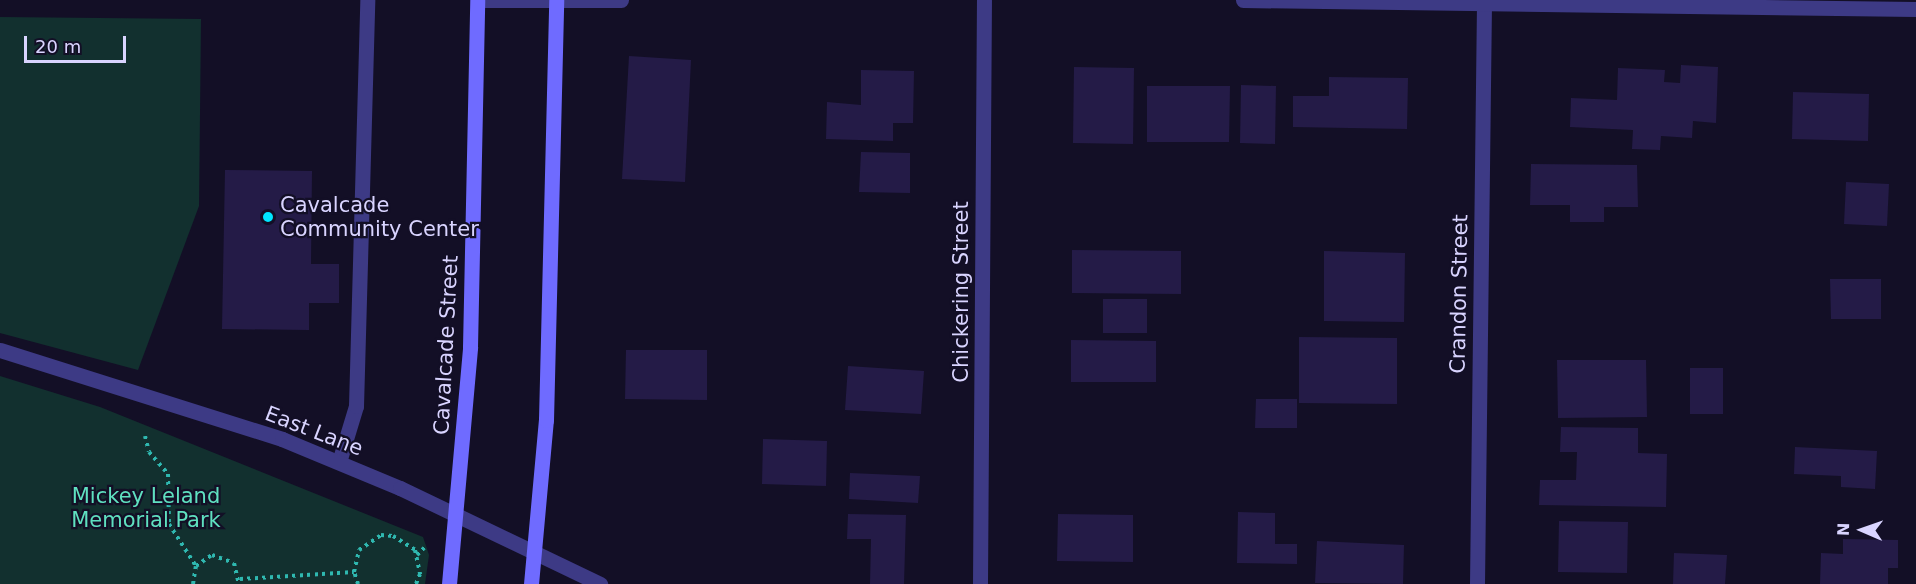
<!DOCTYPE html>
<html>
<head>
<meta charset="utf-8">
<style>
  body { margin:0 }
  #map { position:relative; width:1916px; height:584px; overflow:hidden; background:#130f26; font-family:"DejaVu Sans",sans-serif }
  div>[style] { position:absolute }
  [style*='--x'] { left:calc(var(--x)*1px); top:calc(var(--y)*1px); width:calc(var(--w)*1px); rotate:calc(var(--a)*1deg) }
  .green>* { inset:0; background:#12302f }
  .building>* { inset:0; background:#241b47 }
  .path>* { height:4px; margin-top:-2px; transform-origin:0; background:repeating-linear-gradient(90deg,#2fb8b0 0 3px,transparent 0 7.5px) }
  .service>* { height:15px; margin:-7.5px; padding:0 7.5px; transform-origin:7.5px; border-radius:7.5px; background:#3d3a85 }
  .minor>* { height:15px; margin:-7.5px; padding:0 7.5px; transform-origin:7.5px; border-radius:7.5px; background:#3d3a85 }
  .tertiary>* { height:15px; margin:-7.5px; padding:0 7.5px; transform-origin:7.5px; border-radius:7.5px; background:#3d3a85 }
  .secondary>* { height:15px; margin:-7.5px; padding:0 7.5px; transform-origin:7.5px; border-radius:7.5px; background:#6f6bff }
  .dots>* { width:16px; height:16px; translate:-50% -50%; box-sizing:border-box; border:3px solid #130f26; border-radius:50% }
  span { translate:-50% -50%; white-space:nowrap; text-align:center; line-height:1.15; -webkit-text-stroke:4.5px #130f26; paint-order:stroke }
  .poi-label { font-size:21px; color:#d9d4ff }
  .left { translate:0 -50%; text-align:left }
  .street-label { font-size:21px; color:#d9d4ff }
  .park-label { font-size:21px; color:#5fe0c0 }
  .north { position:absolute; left:1832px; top:500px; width:60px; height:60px; -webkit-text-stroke:4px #130f26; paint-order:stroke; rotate:272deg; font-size:16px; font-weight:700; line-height:24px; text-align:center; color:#d9d4ff }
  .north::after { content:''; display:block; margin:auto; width:21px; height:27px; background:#d9d4ff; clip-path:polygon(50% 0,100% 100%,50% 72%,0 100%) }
  .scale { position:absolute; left:24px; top:36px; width:102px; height:27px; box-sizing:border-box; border:3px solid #d9d4ff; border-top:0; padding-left:8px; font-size:18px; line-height:21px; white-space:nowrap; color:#d9d4ff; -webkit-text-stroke:4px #130f26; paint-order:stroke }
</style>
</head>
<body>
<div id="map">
  <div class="green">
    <div style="clip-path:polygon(0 17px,201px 19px,199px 206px,138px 370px,0 333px)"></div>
    <div style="clip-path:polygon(0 376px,100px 407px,423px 537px,429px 555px,425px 584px,0 584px)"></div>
  </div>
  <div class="building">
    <div style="clip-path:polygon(629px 56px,691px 60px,685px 182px,622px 179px)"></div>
    <div style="clip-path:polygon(1681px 65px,1718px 67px,1716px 123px,1693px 121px,1692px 138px,1661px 136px,1660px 150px,1632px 149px,1633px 130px,1570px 127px,1571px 98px,1617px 100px,1618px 68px,1665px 70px,1664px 82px,1680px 83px)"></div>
    <div style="clip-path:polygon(1074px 67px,1134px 68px,1133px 144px,1073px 143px)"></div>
    <div style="clip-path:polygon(861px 70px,914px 71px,913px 123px,893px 123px,893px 141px,826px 139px,827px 102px,861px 105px)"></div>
    <div style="clip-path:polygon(1329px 77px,1408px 78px,1407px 129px,1293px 127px,1293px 96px,1329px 96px)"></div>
    <div style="clip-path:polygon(1241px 85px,1276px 86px,1275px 144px,1240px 143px)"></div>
    <div style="clip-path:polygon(1147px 86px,1230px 86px,1229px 142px,1147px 142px)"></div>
    <div style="clip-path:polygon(1793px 92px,1869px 94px,1868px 141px,1792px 139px)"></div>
    <div style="clip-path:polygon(861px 152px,910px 153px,910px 193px,859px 192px)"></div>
    <div style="clip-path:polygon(1531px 164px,1637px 165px,1638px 207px,1604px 207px,1604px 222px,1570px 222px,1570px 205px,1530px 205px)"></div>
    <div style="clip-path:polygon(225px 170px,312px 171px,311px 264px,339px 264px,339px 303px,309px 303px,309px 330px,222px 329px)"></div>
    <div style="clip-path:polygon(1846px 182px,1889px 184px,1887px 226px,1844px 224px)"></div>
    <div style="clip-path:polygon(1072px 250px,1181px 251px,1181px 294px,1072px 293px)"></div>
    <div style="clip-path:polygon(1324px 251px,1405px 253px,1404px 322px,1324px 321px)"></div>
    <div style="clip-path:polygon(1830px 279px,1881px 279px,1881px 319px,1831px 319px)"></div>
    <div style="clip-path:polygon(1103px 299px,1147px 299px,1147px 333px,1103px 333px)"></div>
    <div style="clip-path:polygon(1299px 337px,1397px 338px,1397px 404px,1299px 403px)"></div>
    <div style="clip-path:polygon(1071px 340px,1156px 341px,1156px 382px,1071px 382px)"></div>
    <div style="clip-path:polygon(626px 350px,707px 350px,707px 400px,625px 399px)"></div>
    <div style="clip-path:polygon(1557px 360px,1646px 360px,1647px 417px,1558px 418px)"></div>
    <div style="clip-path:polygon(848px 366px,924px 371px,921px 414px,845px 410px)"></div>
    <div style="clip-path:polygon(1690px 368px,1723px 368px,1723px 414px,1690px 414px)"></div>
    <div style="clip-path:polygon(1256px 399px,1297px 399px,1297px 428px,1255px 428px)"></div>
    <div style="clip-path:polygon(1561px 427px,1638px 428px,1638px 453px,1667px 454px,1666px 507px,1539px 505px,1540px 480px,1576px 480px,1577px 452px,1560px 452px)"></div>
    <div style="clip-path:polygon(763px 439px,827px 441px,826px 486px,762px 484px)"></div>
    <div style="clip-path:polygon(1795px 447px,1877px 451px,1875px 489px,1841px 487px,1841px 476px,1794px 474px)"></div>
    <div style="clip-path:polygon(850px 473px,920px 476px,918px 503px,849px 499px)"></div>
    <div style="clip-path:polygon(1238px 512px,1275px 513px,1275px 544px,1297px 544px,1297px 564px,1237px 563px)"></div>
    <div style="clip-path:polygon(848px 514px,906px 515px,904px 584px,870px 584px,871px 539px,847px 539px)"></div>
    <div style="clip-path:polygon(1058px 514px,1133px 515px,1133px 562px,1057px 561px)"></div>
    <div style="clip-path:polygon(1559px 521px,1628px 522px,1627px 573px,1558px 572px)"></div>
    <div style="clip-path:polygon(1843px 539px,1898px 540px,1898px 568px,1888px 568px,1888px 584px,1820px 584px,1821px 553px,1843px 554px)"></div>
    <div style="clip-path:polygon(1317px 541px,1404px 545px,1403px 584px,1315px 583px)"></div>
    <div style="clip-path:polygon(1674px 553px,1727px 555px,1725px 584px,1673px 584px)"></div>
  </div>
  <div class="path">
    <div style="--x:145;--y:436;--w:16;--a:76"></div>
    <div style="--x:149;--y:452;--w:29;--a:49"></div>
    <div style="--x:168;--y:474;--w:50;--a:88.9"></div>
    <div style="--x:169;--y:524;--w:50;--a:57.3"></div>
    <div style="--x:417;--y:555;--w:14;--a:-45"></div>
    <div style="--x:240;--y:579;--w:114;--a:-3.5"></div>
    <div style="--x:193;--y:584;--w:18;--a:-81"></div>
    <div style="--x:196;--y:566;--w:19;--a:-35"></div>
    <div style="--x:212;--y:555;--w:23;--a:20"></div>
    <div style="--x:234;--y:563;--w:22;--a:77"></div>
    <div style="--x:358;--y:584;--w:13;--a:-108"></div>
    <div style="--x:354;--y:572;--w:23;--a:-77"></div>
    <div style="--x:359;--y:550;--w:27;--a:-34"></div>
    <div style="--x:381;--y:535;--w:12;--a:5"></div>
    <div style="--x:393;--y:536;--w:26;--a:32"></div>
    <div style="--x:415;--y:550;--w:25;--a:78"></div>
    <div style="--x:420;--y:574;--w:11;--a:112"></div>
  </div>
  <div class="service">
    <div style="--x:339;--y:462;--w:59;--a:-73.1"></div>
    <div style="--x:356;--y:406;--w:406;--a:-88.4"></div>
  </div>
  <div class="minor">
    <div style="--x:0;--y:350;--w:296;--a:17.5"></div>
    <div style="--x:282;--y:439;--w:128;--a:22.6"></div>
    <div style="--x:400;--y:488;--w:222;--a:25.6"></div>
    <div style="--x:980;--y:584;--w:584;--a:-89.61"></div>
    <div style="--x:1477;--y:584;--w:580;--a:-89.31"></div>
  </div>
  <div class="tertiary">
    <div style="--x:485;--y:0;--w:136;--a:0"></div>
    <div style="--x:1243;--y:0;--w:673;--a:0.77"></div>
  </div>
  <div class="secondary">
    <div style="--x:449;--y:584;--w:238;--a:-84.9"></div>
    <div style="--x:470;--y:347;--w:347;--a:-88.8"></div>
    <div style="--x:531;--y:584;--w:165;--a:-84.8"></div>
    <div style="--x:546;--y:420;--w:420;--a:-88.6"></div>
  </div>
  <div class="dots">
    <div style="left:268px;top:217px;background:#00e5ff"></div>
  </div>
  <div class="poi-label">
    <span class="left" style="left:280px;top:217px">Cavalcade<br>Community Center</span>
  </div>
  <div class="street-label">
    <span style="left:961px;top:292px;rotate:-90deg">Chickering Street</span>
    <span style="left:1459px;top:294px;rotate:-89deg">Crandon Street</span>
    <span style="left:446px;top:345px;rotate:-87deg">Cavalcade Street</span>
    <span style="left:314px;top:431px;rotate:21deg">East Lane</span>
  </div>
  <div class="park-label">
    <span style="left:146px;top:508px">Mickey Leland<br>Memorial Park</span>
  </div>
  <div class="north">N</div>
  <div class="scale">20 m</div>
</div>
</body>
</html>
